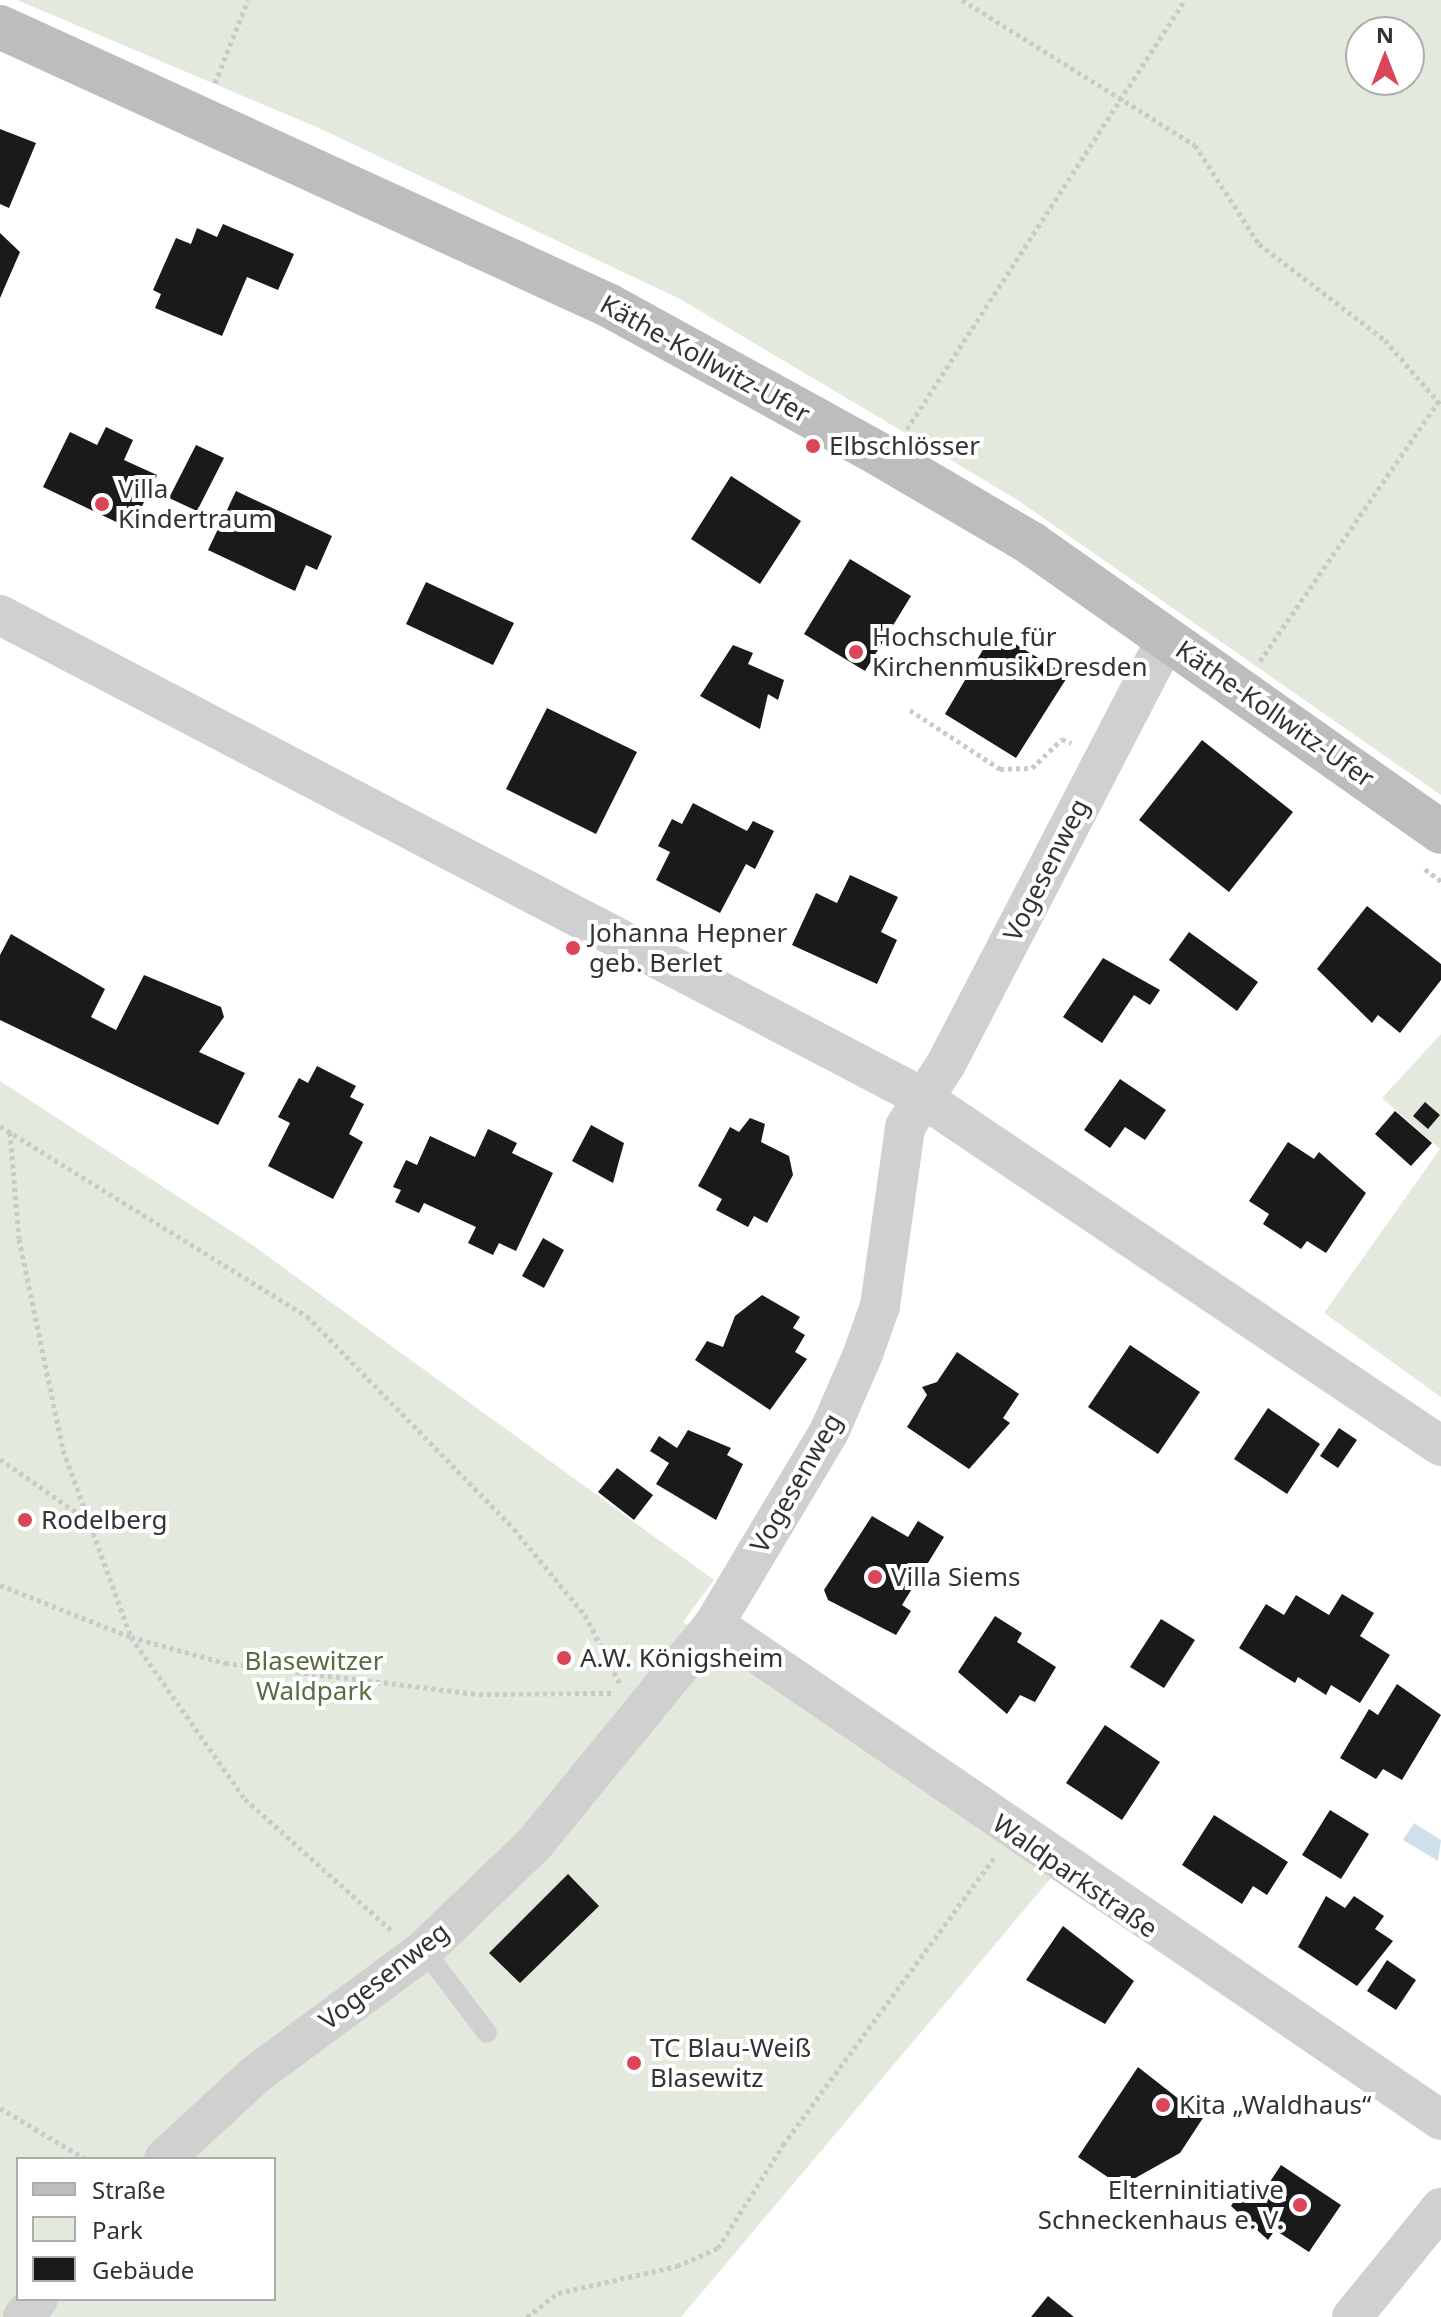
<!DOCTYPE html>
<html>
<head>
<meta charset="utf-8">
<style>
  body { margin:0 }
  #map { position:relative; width:1441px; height:2317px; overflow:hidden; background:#fff; font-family:"Noto Sans",sans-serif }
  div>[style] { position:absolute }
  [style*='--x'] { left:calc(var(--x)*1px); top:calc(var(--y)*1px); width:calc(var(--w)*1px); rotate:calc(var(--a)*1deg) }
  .green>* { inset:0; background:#e3e9dd }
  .water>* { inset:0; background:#cee1ea }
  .building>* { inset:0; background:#1a1a1a }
  .path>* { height:5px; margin-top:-2.5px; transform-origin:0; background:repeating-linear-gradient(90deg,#cacaca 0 4px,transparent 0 8px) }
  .service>* { height:20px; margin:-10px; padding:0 10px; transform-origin:10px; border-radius:10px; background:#d0d0d0 }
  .minor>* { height:40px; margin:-20px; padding:0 20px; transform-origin:20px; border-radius:20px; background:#d0d0d0 }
  .secondary>* { height:44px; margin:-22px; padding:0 22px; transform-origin:22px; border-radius:22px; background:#bdbdbd }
  .dots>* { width:22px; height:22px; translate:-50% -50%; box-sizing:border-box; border:4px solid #fff; border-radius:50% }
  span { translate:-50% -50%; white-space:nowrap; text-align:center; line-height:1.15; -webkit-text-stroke:8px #fff; paint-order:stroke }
  .street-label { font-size:26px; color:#333 }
  .poi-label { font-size:26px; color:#333 }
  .left { translate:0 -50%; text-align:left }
  .right { translate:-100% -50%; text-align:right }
  .park-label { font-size:26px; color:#586c42 }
  .legend { position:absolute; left:16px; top:2157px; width:260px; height:144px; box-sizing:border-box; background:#fff; border:2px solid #adadad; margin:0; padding:10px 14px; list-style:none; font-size:24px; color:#333 }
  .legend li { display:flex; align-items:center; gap:16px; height:40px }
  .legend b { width:40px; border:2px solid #adadad }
  .north { position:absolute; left:1345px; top:16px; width:80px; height:80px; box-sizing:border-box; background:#fff; border:2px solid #adadad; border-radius:50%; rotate:0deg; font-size:22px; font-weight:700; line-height:32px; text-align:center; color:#333 }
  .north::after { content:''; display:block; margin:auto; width:28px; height:36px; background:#da4558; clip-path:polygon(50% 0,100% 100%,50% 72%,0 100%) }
</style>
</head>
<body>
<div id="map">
  <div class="green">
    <div style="clip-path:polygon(evenodd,17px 0,1441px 0,1441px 795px,1016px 499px,680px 299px,321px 129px,17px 0,1361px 32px,1409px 32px,1409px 80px,1361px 80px,1361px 32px)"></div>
    <div style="clip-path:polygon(1441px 1034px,1441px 1397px,1324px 1313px,1440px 1149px,1382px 1098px)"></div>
    <div style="clip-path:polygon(evenodd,0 1081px,248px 1242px,714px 1580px,683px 1622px,1051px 1878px,681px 2317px,0 2317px,0 1081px,18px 2159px,274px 2159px,274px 2299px,18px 2299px,18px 2159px)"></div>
  </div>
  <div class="water">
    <div style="clip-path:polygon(1414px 1823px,1441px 1840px,1438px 1861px,1403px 1840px)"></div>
  </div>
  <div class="building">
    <div style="clip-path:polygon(0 129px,36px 143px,9px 208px,0 204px)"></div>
    <div style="clip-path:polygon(223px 224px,294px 254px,278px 290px,247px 277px,222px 336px,155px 308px,161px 294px,153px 290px,176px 238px,191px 244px,197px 228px,217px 237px)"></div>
    <div style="clip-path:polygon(0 233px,20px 252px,0 298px)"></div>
    <div style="clip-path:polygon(106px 427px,133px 440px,124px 460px,157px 475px,131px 529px,43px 487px,70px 432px,97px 445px)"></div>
    <div style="clip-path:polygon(196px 445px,224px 458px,197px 511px,169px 498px)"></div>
    <div style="clip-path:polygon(731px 476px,801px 521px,760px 584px,691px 539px)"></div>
    <div style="clip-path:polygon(236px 491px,332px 536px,317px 570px,306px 565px,295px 591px,208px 550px)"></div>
    <div style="clip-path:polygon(850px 559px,911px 596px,865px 671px,804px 634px)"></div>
    <div style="clip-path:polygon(426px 582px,514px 623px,493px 665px,406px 624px)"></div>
    <div style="clip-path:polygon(994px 631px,1068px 676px,1016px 758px,945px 714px)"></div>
    <div style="clip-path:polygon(733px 645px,753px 653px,748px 664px,784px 680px,778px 700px,768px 694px,760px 729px,700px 696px)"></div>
    <div style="clip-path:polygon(547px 708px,637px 752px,596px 834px,506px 789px)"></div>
    <div style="clip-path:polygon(1202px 740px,1293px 812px,1229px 892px,1139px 820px)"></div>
    <div style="clip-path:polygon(693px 803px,747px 831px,753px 821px,774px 831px,755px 869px,746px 864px,720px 913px,656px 880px,670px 852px,658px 846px,672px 819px,682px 824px)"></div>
    <div style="clip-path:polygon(850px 875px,898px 897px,881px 932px,897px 940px,877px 984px,792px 945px,816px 893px,837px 903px)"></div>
    <div style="clip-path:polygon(1367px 906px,1441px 964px,1441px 980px,1400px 1033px,1378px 1015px,1372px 1023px,1317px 969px)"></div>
    <div style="clip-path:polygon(1189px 932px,1258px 982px,1237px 1011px,1169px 960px)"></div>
    <div style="clip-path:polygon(11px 934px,105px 989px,91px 1017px,116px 1030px,144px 975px,221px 1007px,224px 1017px,199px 1052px,245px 1073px,218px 1125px,0 1020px,0 955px)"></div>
    <div style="clip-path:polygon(1103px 958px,1160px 990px,1150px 1005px,1134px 995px,1102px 1043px,1063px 1017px)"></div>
    <div style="clip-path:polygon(317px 1066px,356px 1086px,350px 1097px,364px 1104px,349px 1134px,363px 1142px,333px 1199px,268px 1166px,290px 1123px,278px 1117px,299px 1078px,308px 1083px)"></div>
    <div style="clip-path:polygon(1120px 1079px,1166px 1110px,1145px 1140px,1125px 1127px,1110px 1148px,1084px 1130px)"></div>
    <div style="clip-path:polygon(1425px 1102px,1440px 1115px,1428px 1129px,1413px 1116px)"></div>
    <div style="clip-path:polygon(1395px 1111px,1432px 1143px,1411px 1166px,1375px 1134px)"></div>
    <div style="clip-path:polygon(750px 1118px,765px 1124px,761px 1142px,789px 1156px,793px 1175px,767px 1223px,754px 1216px,748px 1227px,716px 1210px,722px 1199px,698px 1186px,730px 1127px,739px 1132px)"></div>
    <div style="clip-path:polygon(591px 1125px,624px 1143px,613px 1183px,572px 1161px)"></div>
    <div style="clip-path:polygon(488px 1129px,517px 1143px,512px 1153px,553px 1173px,516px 1251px,499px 1243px,493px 1255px,468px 1243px,476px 1227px,424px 1203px,419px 1213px,395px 1202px,401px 1190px,393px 1187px,406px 1160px,417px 1165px,430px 1136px,475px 1157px)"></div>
    <div style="clip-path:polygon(1288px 1142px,1314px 1159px,1319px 1152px,1366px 1193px,1326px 1253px,1307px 1241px,1301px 1249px,1263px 1224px,1269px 1214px,1249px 1201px)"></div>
    <div style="clip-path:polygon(543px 1238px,564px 1250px,544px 1288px,522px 1276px)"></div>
    <div style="clip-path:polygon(762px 1295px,800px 1317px,793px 1328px,805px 1335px,795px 1352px,807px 1359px,770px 1410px,695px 1360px,707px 1341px,723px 1347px,735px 1316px)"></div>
    <div style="clip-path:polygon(1130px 1345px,1200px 1392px,1158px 1454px,1088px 1407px)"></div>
    <div style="clip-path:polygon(957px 1352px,1019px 1394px,1003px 1418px,1010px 1423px,969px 1469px,907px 1427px,927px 1395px,922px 1387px,937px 1382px)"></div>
    <div style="clip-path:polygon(1268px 1408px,1320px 1444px,1287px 1494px,1234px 1459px)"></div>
    <div style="clip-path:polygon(1339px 1428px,1357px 1440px,1338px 1468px,1320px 1456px)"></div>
    <div style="clip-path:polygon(688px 1430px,731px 1448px,727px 1455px,743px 1464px,716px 1520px,656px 1484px,669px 1463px,650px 1451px,659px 1436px,677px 1448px)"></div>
    <div style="clip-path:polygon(617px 1468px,653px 1495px,634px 1520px,598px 1492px)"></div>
    <div style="clip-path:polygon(872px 1516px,908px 1537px,918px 1521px,944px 1537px,902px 1605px,911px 1611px,896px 1635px,828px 1600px,824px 1590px)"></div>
    <div style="clip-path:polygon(1342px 1594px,1374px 1613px,1360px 1636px,1390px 1655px,1360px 1703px,1331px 1685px,1326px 1695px,1298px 1677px,1295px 1683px,1239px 1648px,1266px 1604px,1284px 1615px,1296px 1595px,1329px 1615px)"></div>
    <div style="clip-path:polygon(995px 1616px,1022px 1633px,1017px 1642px,1056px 1667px,1035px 1702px,1020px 1695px,1007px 1714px,958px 1672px)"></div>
    <div style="clip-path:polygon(1161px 1619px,1195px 1640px,1164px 1688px,1130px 1667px)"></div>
    <div style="clip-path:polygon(1397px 1684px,1441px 1715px,1402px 1780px,1383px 1769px,1376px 1779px,1340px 1758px,1369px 1709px,1378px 1715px)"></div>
    <div style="clip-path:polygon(1105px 1725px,1160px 1762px,1122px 1820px,1066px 1783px)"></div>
    <div style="clip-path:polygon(1330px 1810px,1369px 1834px,1341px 1879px,1302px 1855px)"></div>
    <div style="clip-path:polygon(1214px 1815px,1288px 1862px,1267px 1895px,1253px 1886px,1242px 1904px,1182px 1865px)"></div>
    <div style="clip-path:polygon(568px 1874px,599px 1906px,520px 1983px,489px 1953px)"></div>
    <div style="clip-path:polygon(1326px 1896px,1345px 1908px,1354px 1896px,1384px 1916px,1375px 1929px,1393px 1941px,1357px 1986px,1298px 1947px)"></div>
    <div style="clip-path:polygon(1063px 1926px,1134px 1981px,1105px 2024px,1026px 1980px)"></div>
    <div style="clip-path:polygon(1387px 1960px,1416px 1980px,1396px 2010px,1367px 1991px)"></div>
    <div style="clip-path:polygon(1138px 2067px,1203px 2118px,1180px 2153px,1121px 2186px,1078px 2157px)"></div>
    <div style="clip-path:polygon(1281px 2165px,1341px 2205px,1309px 2252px,1275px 2230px,1268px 2240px,1231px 2206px,1244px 2186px,1260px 2197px)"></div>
    <div style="clip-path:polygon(1048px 2296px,1074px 2317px,1031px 2317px)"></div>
  </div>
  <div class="path">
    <div style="--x:962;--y:0;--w:274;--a:31.9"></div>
    <div style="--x:1195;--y:145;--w:118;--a:57.1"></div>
    <div style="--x:1259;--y:244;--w:158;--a:37.3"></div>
    <div style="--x:1385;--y:340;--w:86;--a:49.3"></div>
    <div style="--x:215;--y:83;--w:89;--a:-68.3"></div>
    <div style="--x:907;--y:429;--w:511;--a:-57.06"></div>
    <div style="--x:1260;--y:661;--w:319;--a:-55.5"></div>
    <div style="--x:910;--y:710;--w:108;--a:33.2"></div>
    <div style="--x:1000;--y:769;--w:32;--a:-2"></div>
    <div style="--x:1032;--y:768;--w:42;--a:-44"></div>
    <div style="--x:1062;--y:739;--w:10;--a:24"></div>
    <div style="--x:1425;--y:869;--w:20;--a:37"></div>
    <div style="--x:0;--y:1126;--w:361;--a:31.8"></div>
    <div style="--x:307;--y:1316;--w:297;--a:45.8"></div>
    <div style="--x:514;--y:1529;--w:112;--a:50.5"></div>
    <div style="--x:585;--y:1615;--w:77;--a:63.1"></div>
    <div style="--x:10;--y:1132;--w:107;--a:85.2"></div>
    <div style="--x:19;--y:1239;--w:216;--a:78.2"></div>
    <div style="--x:63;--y:1450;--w:199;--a:70"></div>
    <div style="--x:131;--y:1637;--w:198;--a:54.9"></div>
    <div style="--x:245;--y:1799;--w:196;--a:41.9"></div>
    <div style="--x:0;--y:1459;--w:105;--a:34.9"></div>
    <div style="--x:0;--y:1585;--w:141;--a:21.7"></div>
    <div style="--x:131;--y:1637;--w:98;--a:15.5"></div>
    <div style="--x:225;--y:1663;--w:256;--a:7"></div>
    <div style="--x:479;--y:1694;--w:132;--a:-0.4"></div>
    <div style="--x:0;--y:2108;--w:100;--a:30.7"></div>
    <div style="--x:527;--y:2317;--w:39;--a:-38"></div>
    <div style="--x:558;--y:2293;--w:122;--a:-12.8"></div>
    <div style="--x:677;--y:2266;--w:45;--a:-23.7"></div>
    <div style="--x:718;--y:2248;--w:122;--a:-57.7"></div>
    <div style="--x:783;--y:2145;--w:358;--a:-53.7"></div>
  </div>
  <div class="service">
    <div style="--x:424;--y:1950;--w:104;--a:52.8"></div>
  </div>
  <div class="minor">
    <div style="--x:0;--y:615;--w:1038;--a:27.6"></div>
    <div style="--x:920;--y:1096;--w:628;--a:33.89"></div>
    <div style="--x:714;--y:1624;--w:880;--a:34.3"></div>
    <div style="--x:164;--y:2159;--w:124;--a:-42.7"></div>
    <div style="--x:255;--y:2075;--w:210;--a:-36.5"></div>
    <div style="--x:424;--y:1950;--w:154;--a:-43.9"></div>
    <div style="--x:535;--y:1843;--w:283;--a:-50.7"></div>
    <div style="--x:714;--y:1624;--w:224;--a:-59.1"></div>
    <div style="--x:829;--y:1432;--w:85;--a:-66.4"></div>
    <div style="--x:863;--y:1354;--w:51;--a:-70.5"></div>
    <div style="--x:880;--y:1306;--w:181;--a:-82"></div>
    <div style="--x:905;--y:1127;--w:75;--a:-56.9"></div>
    <div style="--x:946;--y:1064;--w:481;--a:-62.6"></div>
    <div style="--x:23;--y:2317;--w:23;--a:-50"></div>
    <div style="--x:1352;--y:2317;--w:141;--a:-50.8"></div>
  </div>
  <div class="secondary">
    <div style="--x:0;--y:27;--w:669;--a:24.57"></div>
    <div style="--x:608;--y:305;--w:315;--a:28.8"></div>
    <div style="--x:884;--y:457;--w:172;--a:30.4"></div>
    <div style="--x:1032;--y:544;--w:500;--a:35.15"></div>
  </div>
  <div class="dots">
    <div style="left:813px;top:446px;background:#da4558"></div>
    <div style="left:102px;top:504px;background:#da4558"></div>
    <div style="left:856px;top:652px;background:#da4558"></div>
    <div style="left:573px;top:948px;background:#da4558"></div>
    <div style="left:25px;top:1520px;background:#da4558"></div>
    <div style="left:875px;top:1577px;background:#da4558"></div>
    <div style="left:564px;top:1658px;background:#da4558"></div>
    <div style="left:634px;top:2063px;background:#da4558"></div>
    <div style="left:1163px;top:2105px;background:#da4558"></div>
    <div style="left:1300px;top:2205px;background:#da4558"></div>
  </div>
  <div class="street-label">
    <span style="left:705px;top:359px;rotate:29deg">Käthe-Kollwitz-Ufer</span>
    <span style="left:1275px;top:714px;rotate:35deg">Käthe-Kollwitz-Ufer</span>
    <span style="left:1046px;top:870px;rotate:-63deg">Vogesenweg</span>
    <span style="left:796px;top:1483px;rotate:-60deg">Vogesenweg</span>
    <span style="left:1075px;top:1876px;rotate:35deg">Waldparkstraße</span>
    <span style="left:384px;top:1976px;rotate:-38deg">Vogesenweg</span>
  </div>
  <div class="poi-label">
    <span class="left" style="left:829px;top:446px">Elbschlösser</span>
    <span class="left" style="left:118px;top:504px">Villa<br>Kindertraum</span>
    <span class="left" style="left:872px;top:652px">Hochschule für<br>Kirchenmusik Dresden</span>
    <span class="left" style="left:589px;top:948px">Johanna Hepner<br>geb. Berlet</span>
    <span class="left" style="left:41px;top:1520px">Rodelberg</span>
    <span class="left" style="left:891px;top:1577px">Villa Siems</span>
    <span class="left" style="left:580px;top:1658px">A.W. Königsheim</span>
    <span class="left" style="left:650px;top:2063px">TC Blau-Weiß<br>Blasewitz</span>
    <span class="left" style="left:1179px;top:2105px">Kita „Waldhaus“</span>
    <span class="right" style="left:1284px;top:2205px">Elterninitiative<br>Schneckenhaus e. V.</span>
  </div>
  <div class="park-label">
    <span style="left:314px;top:1676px">Blasewitzer<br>Waldpark</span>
  </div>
  <ul class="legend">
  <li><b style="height:10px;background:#bdbdbd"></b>Straße</li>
  <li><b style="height:22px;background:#e3e9dd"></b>Park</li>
  <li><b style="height:22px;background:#1a1a1a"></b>Gebäude</li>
  </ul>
  <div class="north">N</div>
</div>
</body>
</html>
